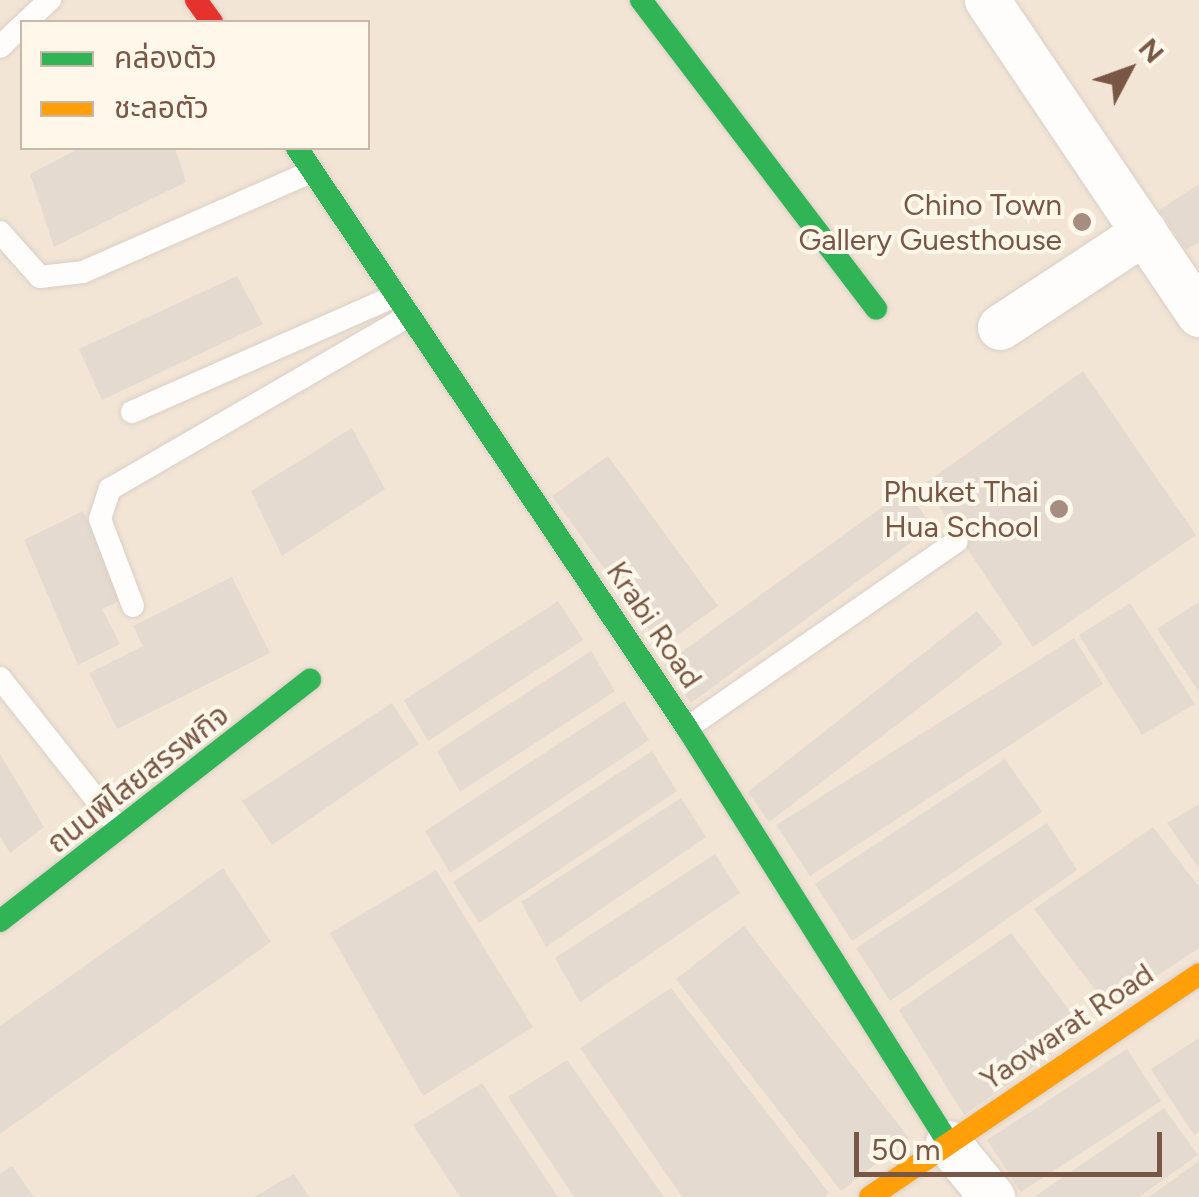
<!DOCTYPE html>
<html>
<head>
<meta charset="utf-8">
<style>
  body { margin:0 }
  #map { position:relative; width:1199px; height:1197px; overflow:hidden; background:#f8f2e8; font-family:Figtree,"Noto Sans Thai",sans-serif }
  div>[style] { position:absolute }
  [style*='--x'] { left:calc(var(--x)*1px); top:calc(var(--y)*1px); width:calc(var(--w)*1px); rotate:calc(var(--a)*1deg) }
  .residential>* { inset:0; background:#f2e5d5 }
  .building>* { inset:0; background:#e5dad0 }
  .roads { filter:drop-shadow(0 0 2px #dacfc6) drop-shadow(0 0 2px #dacfc6) }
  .lane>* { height:22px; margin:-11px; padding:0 11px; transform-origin:11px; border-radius:11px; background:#fefdfc }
  .street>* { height:45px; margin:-22.5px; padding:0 22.5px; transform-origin:22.5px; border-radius:22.5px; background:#fefdfc }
  .fast>* { height:22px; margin:-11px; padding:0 11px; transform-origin:11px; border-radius:11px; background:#30b455 }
  .slow>* { height:22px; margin:-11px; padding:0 11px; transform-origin:11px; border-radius:11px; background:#ff9f0a }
  .jam>* { height:22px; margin:-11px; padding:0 11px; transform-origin:11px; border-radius:11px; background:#e5322d }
  .dots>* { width:28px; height:28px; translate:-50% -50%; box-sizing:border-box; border:5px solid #fff7ea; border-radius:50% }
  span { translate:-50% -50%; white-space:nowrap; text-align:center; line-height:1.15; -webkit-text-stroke:8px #fff7ea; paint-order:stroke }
  .poi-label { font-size:30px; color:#795746 }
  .right { translate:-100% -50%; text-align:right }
  .street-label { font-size:30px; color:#795746 }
  .legend { position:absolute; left:20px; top:20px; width:350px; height:130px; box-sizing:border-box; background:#fff7ea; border:2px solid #c9b7a8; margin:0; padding:12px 18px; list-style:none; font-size:30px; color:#795746 }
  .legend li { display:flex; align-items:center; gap:20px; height:50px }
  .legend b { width:50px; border:2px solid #c9b7a8 }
  .north { position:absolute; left:1079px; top:20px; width:100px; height:100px; -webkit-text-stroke:8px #fff7ea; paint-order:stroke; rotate:49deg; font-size:28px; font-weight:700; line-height:40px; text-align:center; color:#795746 }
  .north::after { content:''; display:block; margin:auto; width:35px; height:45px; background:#795746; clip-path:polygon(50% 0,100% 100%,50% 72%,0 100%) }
  .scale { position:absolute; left:854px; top:1132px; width:308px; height:45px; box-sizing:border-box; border:5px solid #795746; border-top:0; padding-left:12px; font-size:30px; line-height:35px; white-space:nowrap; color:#795746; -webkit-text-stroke:8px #fff7ea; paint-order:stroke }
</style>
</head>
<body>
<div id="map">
  <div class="residential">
    <div style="clip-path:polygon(evenodd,0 0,1199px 0,1199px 1197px,0 1197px,0 0,22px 22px,368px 22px,368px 148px,22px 148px,22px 22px)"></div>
  </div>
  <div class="building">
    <div style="clip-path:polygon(80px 148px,175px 148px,186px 182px,54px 247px,30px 174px)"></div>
    <div style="clip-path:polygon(1199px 184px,1199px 242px,1186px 250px,1159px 210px)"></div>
    <div style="clip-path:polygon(237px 276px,263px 324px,102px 400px,79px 349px)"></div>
    <div style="clip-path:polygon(1083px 371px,1196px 535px,1033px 647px,924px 484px)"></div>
    <div style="clip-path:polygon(352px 428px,385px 489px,282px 556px,251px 491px)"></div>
    <div style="clip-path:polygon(608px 456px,718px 606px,661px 647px,552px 496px)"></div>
    <div style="clip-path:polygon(907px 489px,932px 527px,691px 703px,664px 665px)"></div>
    <div style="clip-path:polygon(83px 511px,127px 597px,102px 609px,120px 644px,78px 665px,24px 540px)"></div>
    <div style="clip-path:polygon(232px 577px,270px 653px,117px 729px,89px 673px,143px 646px,133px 626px)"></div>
    <div style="clip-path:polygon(558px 601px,583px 640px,428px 741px,404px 700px)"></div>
    <div style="clip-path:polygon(1199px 602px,1199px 692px,1157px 629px)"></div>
    <div style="clip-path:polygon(1130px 603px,1195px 704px,1142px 735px,1079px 635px)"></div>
    <div style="clip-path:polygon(977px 611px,1003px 644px,769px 822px,748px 792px)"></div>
    <div style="clip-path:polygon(1074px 638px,1103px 684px,810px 876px,776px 825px)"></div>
    <div style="clip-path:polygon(591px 651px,615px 691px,460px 792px,437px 751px)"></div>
    <div style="clip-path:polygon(624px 701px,649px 740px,450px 873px,425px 831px)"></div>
    <div style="clip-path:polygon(392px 703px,419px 744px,272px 845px,242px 801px)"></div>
    <div style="clip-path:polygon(652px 751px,677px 791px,479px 923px,453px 882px)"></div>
    <div style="clip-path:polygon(0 754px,44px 827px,10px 853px,0 837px)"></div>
    <div style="clip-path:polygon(1005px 759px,1042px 812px,852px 941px,815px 884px)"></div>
    <div style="clip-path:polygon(681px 798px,706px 837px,546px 947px,521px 902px)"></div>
    <div style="clip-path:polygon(1199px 804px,1199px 868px,1167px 823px)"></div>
    <div style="clip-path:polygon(1047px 823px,1077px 870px,890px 1001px,856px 948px)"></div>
    <div style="clip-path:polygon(1153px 827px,1199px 887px,1199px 948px,1109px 1008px,1034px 909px)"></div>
    <div style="clip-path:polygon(715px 854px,740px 893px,580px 1002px,555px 958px)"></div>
    <div style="clip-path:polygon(223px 868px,271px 942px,0 1134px,0 1026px)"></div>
    <div style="clip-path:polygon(436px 870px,533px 1027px,423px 1096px,330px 933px)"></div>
    <div style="clip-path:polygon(744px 926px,909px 1138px,841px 1191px,676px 979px)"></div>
    <div style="clip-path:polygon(1011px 933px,1085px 1031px,964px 1115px,899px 1010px)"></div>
    <div style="clip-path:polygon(671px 988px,829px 1193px,825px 1197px,682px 1197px,580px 1048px)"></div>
    <div style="clip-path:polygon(1199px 1038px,1199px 1132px,1194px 1135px,1151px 1069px)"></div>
    <div style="clip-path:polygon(1127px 1049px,1161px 1101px,1021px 1192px,987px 1140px)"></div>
    <div style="clip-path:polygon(567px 1060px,664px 1197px,574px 1197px,508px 1097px)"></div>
    <div style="clip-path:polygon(482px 1083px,558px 1197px,460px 1197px,413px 1125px)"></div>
    <div style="clip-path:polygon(1164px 1108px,1198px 1155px,1139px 1197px,1034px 1197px)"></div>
    <div style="clip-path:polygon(1199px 1161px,1199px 1197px,1149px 1197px)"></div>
    <div style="clip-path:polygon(12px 1166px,34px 1197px,0 1197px,0 1174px)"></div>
    <div style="clip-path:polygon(294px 1174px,309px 1197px,254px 1197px)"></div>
  </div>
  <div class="roads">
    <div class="lane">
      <div style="--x:26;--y:22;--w:33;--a:-43"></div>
      <div style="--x:0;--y:47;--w:30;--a:-44"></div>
      <div style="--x:0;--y:232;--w:60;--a:48.4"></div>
      <div style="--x:40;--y:277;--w:43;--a:-6.6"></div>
      <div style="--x:83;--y:272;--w:251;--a:-23.7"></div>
      <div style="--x:132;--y:412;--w:290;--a:-23.8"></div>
      <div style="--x:133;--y:606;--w:93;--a:-110.8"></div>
      <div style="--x:100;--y:519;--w:32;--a:-72"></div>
      <div style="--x:110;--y:489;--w:347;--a:-30.1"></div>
      <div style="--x:0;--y:678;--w:191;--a:51.6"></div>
      <div style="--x:687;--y:728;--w:328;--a:-34.7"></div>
    </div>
    <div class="street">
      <div style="--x:987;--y:0;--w:379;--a:56"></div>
      <div style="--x:1000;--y:327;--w:173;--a:-33.4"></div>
      <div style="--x:948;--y:1143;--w:70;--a:50.8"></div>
    </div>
    <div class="fast">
      <div style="--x:641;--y:0;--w:388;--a:52.7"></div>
      <div style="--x:297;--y:148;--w:699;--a:56.08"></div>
      <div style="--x:687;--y:728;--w:490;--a:57.8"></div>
      <div style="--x:0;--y:921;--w:393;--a:-37.9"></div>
    </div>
    <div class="slow">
      <div style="--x:870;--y:1197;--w:397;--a:-34.1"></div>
    </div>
    <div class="jam">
      <div style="--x:196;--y:0;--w:27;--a:54"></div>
    </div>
  </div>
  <div class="dots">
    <div style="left:1082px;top:222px;background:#a58d7f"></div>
    <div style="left:1059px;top:509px;background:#a58d7f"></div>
  </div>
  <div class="poi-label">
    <span class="right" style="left:1062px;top:222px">Chino Town<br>Gallery Guesthouse</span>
    <span class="right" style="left:1039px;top:509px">Phuket Thai<br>Hua School</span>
  </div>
  <div class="street-label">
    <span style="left:654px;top:625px;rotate:56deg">Krabi Road</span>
    <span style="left:138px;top:779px;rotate:-38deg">ถนนพิไสยสรรพกิจ</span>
    <span style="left:1067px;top:1027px;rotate:-34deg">Yaowarat Road</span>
  </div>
  <ul class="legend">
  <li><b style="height:12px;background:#30b455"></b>คล่องตัว</li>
  <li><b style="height:12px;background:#ff9f0a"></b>ชะลอตัว</li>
  </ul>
  <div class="north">N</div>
  <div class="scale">50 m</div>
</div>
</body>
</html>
